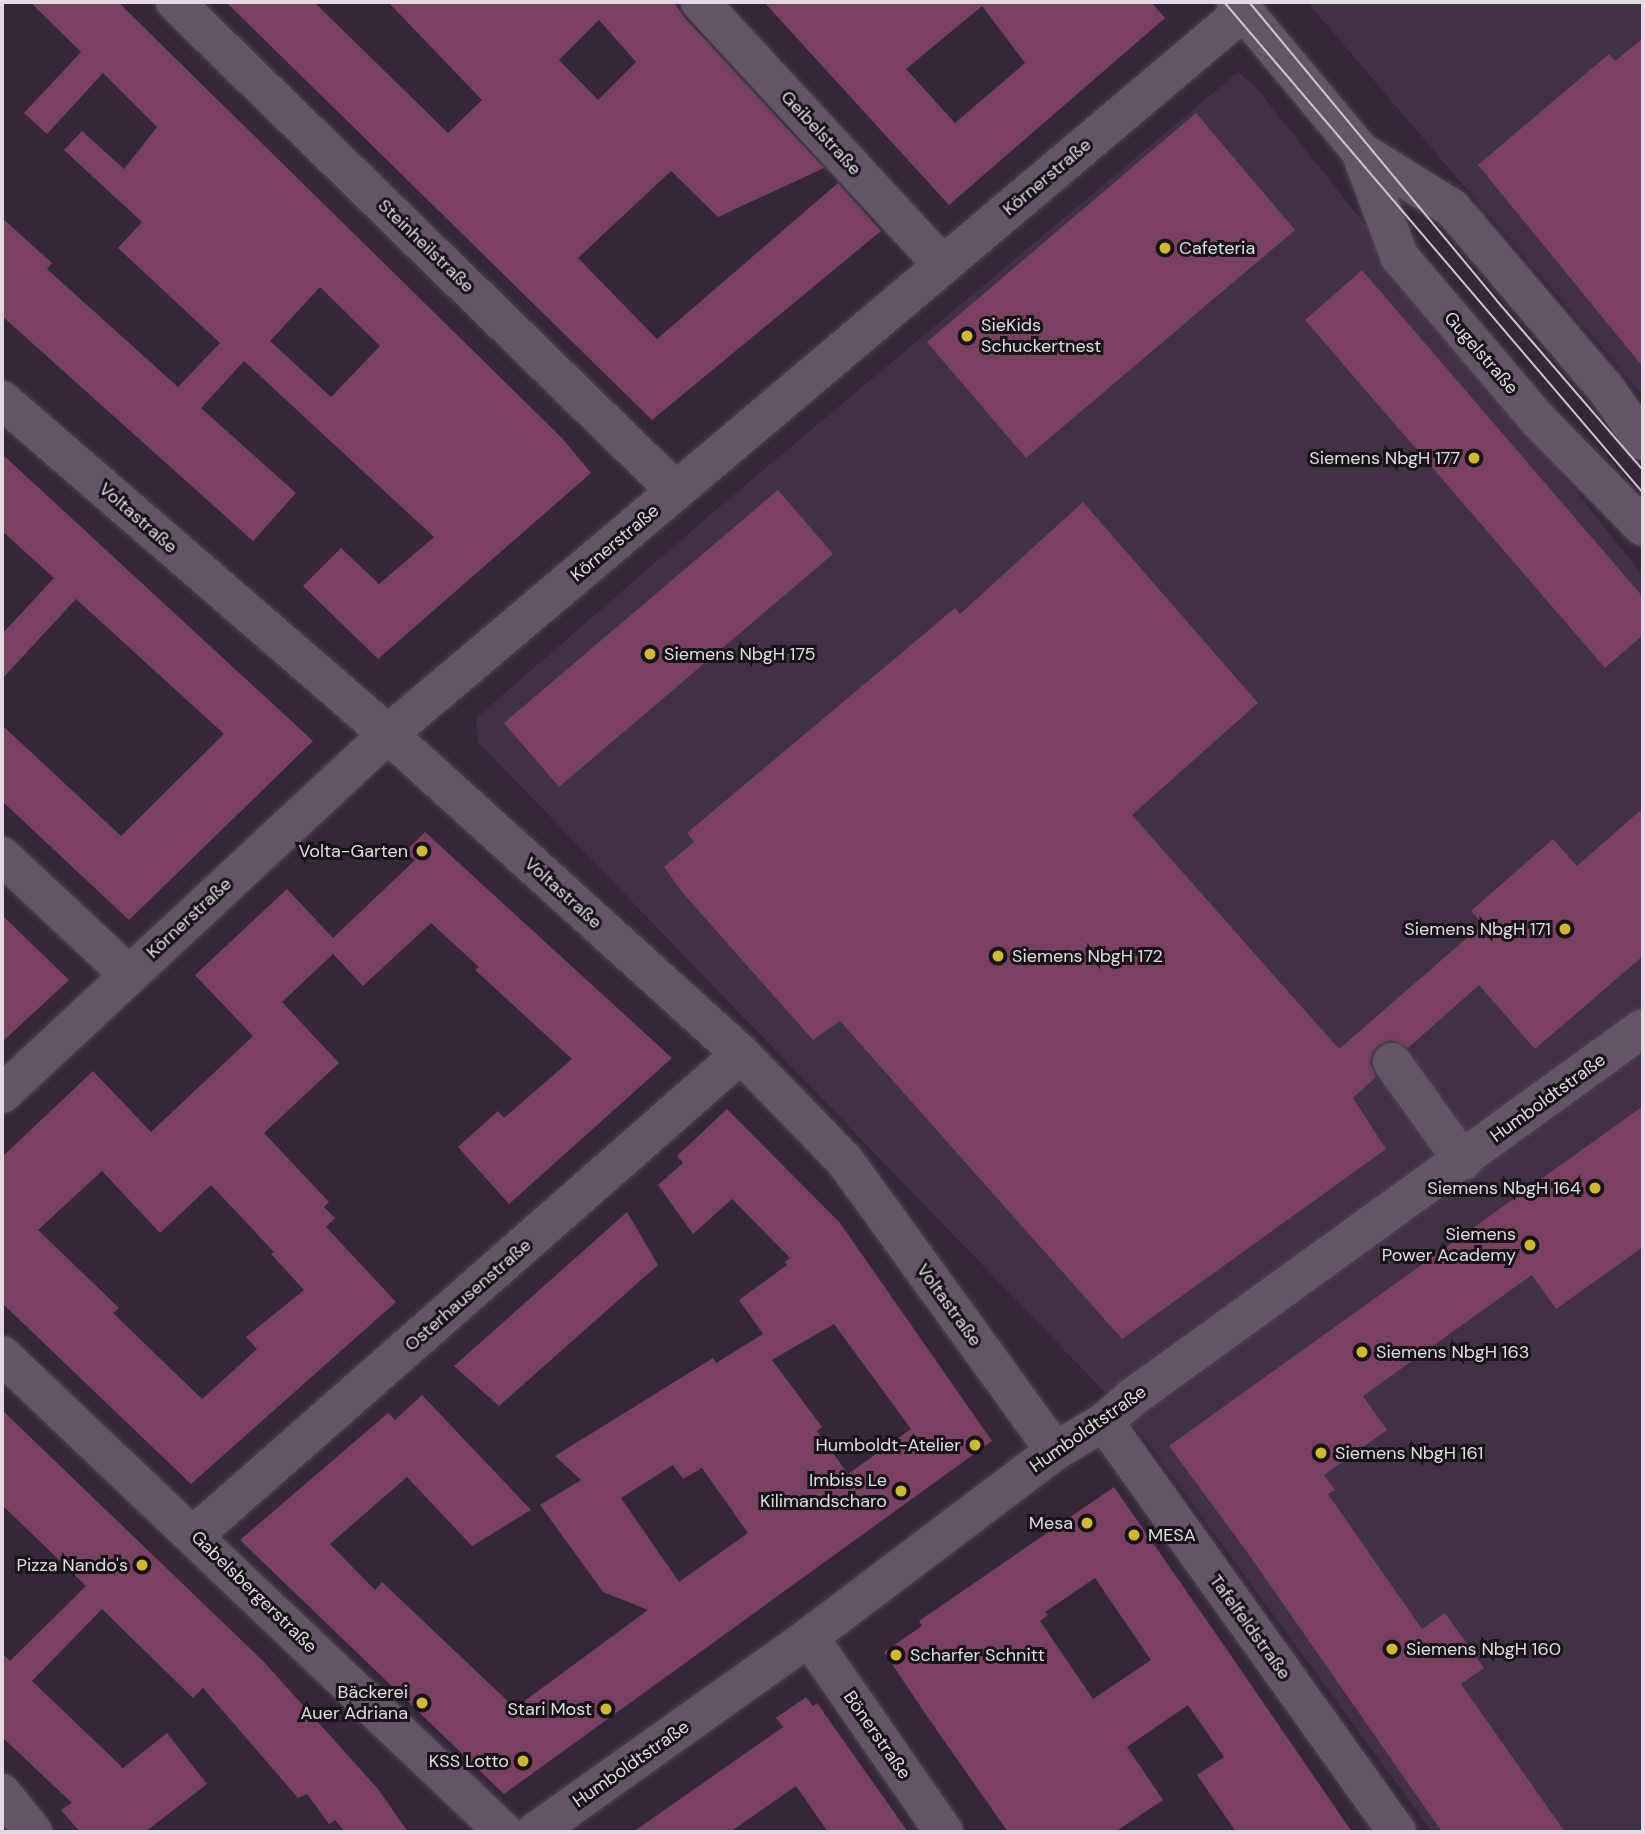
<!DOCTYPE html>
<html>
<head>
<meta charset="utf-8">
<style>
  body { margin:0 }
  #map { position:relative; width:1645px; height:1834px; overflow:hidden; background:#342836; font-family:"DM Sans",sans-serif }
  div>[style] { position:absolute }
  [style*='--x'] { left:calc(var(--x)*1px); top:calc(var(--y)*1px); width:calc(var(--w)*1px); rotate:calc(var(--a)*1deg) }
  .built>* { inset:0; background:#403144 }
  .building>* { inset:0; background:#79415f }
  .roads { filter:drop-shadow(0 0 2px #4e4550) drop-shadow(0 0 2px #4e4550) }
  .minor>* { height:38px; margin:-19px; padding:0 19px; transform-origin:19px; border-radius:19px; background:#625665 }
  .tram>* { height:2px; margin:-1px; padding:0 1px; transform-origin:1px; border-radius:1px; background:#cbc3cd }
  .dots>* { width:19px; height:19px; translate:-50% -50%; box-sizing:border-box; border:4px solid #181319; border-radius:50% }
  span { translate:-50% -50%; white-space:nowrap; text-align:center; line-height:1.15; -webkit-text-stroke:6px #181319; paint-order:stroke }
  .street-label { font-size:18px; color:#e1dae3 }
  .poi-label { font-size:18px; color:#e1dae3 }
  .left { translate:0 -50%; text-align:left }
  .right { translate:-100% -50%; text-align:right }
  .frame { position:absolute; inset:0; border:4px solid #e1dae3; pointer-events:none }
</style>
</head>
<body>
<div id="map">
  <div class="built">
    <div style="clip-path:polygon(1307px 2px,1643px 2px,1643px 396px,1308px 3px)"></div>
    <div style="clip-path:polygon(1238px 72px,1256px 87px,1643px 576px,1643px 1832px,1432px 1832px,1127px 1415px,478px 742px,476px 718px,718px 508px)"></div>
  </div>
  <div class="building">
    <div style="clip-path:polygon(evenodd,30px 2px,118px 2px,562px 438px,591px 473px,378px 659px,303px 586px,341px 548px,379px 584px,434px 537px,244px 361px,201px 408px,296px 493px,253px 541px,2px 316px,2px 218px,52px 263px,47px 269px,178px 387px,220px 343px,118px 248px,142px 222px,64px 150px,82px 131px,124px 169px,157px 127px,103px 73px,47px 134px,24px 113px,81px 52px,30px 2px,320px 287px,380px 346px,331px 397px,270px 341px,320px 287px)"></div>
    <div style="clip-path:polygon(evenodd,226px 2px,314px 2px,448px 133px,482px 100px,388px 2px,674px 2px,684px 17px,824px 168px,718px 217px,671px 171px,578px 258px,657px 339px,838px 183px,881px 231px,652px 420px,226px 2px,599px 20px,636px 62px,598px 100px,559px 60px,599px 20px)"></div>
    <div style="clip-path:polygon(evenodd,764px 2px,1151px 2px,1165px 18px,949px 205px,764px 2px,982px 6px,1025px 63px,955px 123px,906px 69px,982px 6px)"></div>
    <div style="clip-path:polygon(1643px 38px,1643px 367px,1478px 165px,1609px 54px,1615px 61px)"></div>
    <div style="clip-path:polygon(1196px 113px,1295px 230px,1026px 458px,927px 342px)"></div>
    <div style="clip-path:polygon(1362px 270px,1643px 597px,1643px 635px,1605px 668px,1305px 320px)"></div>
    <div style="clip-path:polygon(2px 454px,313px 741px,129px 920px,2px 801px,2px 725px,121px 836px,224px 734px,76px 599px,2px 679px,2px 634px,54px 578px,2px 531px)"></div>
    <div style="clip-path:polygon(778px 490px,833px 554px,559px 787px,504px 723px)"></div>
    <div style="clip-path:polygon(1083px 502px,1258px 703px,1132px 815px,1339px 1049px,1483px 924px,1471px 911px,1553px 839px,1577px 866px,1643px 808px,1643px 956px,1535px 1049px,1479px 985px,1408px 1048px,1391px 1040px,1379px 1045px,1372px 1052px,1370px 1063px,1376px 1077px,1353px 1098px,1386px 1149px,1122px 1339px,840px 1021px,813px 1040px,682px 892px,664px 867px,694px 842px,687px 833px,955px 608px,960px 614px)"></div>
    <div style="clip-path:polygon(evenodd,425px 832px,672px 1058px,509px 1204px,458px 1147px,498px 1111px,504px 1118px,572px 1059px,475px 970px,479px 967px,431px 923px,363px 986px,333px 954px,282px 1002px,339px 1063px,264px 1133px,329px 1202px,324px 1207px,335px 1218px,326px 1227px,396px 1302px,191px 1484px,2px 1303px,2px 1157px,93px 1071px,151px 1132px,253px 1036px,195px 975px,287px 889px,333px 938px,415px 860px,405px 852px,425px 832px,102px 1171px,160px 1233px,211px 1185px,274px 1252px,271px 1254px,304px 1290px,246px 1337px,257px 1349px,202px 1399px,113px 1313px,119px 1308px,38px 1230px,102px 1171px)"></div>
    <div style="clip-path:polygon(2px 915px,69px 980px,2px 1042px)"></div>
    <div style="clip-path:polygon(1643px 1106px,1643px 1247px,1556px 1309px,1532px 1275px,1363px 1396px,1387px 1430px,1324px 1475px,1335px 1490px,1328px 1494px,1422px 1629px,1445px 1613px,1484px 1668px,1461px 1684px,1565px 1832px,1442px 1832px,1247px 1552px,1169px 1446px)"></div>
    <div style="clip-path:polygon(evenodd,727px 1109px,840px 1223px,992px 1441px,504px 1794px,240px 1540px,388px 1413px,395px 1420px,422px 1395px,531px 1510px,472px 1546px,407px 1477px,330px 1544px,375px 1590px,382px 1582px,515px 1708px,648px 1610px,603px 1592px,540px 1505px,581px 1480px,555px 1456px,713px 1358px,716px 1363px,763px 1334px,739px 1300px,787px 1265px,785px 1262px,790px 1258px,732px 1199px,693px 1234px,658px 1185px,683px 1163px,677px 1156px,727px 1109px,834px 1324px,911px 1429px,848px 1474px,817px 1431px,822px 1427px,772px 1360px,834px 1324px,727px 1109px,673px 1465px,683px 1479px,702px 1468px,748px 1533px,679px 1582px,621px 1498px,673px 1465px)"></div>
    <div style="clip-path:polygon(627px 1212px,658px 1265px,499px 1406px,454px 1366px)"></div>
    <div style="clip-path:polygon(2px 1410px,264px 1662px,378px 1789px,408px 1832px,345px 1832px,335px 1820px,329px 1824px,307px 1794px,298px 1798px,203px 1688px,193px 1698px,102px 1609px,32px 1681px,123px 1768px,167px 1733px,207px 1784px,145px 1832px,80px 1832px,61px 1810px,72px 1803px,2px 1737px,2px 1653px,10px 1661px,86px 1586px,2px 1505px)"></div>
    <div style="clip-path:polygon(evenodd,1114px 1487px,1223px 1644px,1352px 1832px,1236px 1832px,1197px 1775px,1224px 1757px,1188px 1705px,1127px 1747px,1163px 1800px,1115px 1832px,1008px 1832px,929px 1719px,884px 1652px,922px 1626px,919px 1621px,1114px 1487px,1095px 1578px,1151px 1660px,1093px 1699px,1040px 1621px,1048px 1615px,1045px 1612px,1095px 1578px)"></div>
    <div style="clip-path:polygon(806px 1697px,813px 1706px,817px 1703px,908px 1832px,828px 1832px,796px 1786px,730px 1832px,633px 1832px,783px 1727px,776px 1718px)"></div>
  </div>
  <div class="roads">
    <div class="minor">
      <div style="--x:175;--y:2;--w:700;--a:44.31"></div>
      <div style="--x:700;--y:2;--w:358;--a:47.3"></div>
      <div style="--x:1236;--y:2;--w:194;--a:50.2"></div>
      <div style="--x:1360;--y:151;--w:108;--a:31.8"></div>
      <div style="--x:1452;--y:208;--w:238;--a:49.6"></div>
      <div style="--x:1606;--y:389;--w:64;--a:54.6"></div>
      <div style="--x:1360;--y:151;--w:112;--a:69.6"></div>
      <div style="--x:1399;--y:256;--w:216;--a:49.7"></div>
      <div style="--x:1539;--y:421;--w:148;--a:45.5"></div>
      <div style="--x:2;--y:400;--w:510;--a:40.87"></div>
      <div style="--x:388;--y:734;--w:476;--a:42.2"></div>
      <div style="--x:741;--y:1054;--w:149;--a:45.8"></div>
      <div style="--x:845;--y:1161;--w:358;--a:54.1"></div>
      <div style="--x:2;--y:856;--w:173;--a:43.1"></div>
      <div style="--x:1392;--y:1062;--w:122;--a:54.4"></div>
      <div style="--x:2;--y:1094;--w:528;--a:-43"></div>
      <div style="--x:388;--y:734;--w:1120;--a:-40.19"></div>
      <div style="--x:2;--y:1355;--w:692;--a:43.54"></div>
      <div style="--x:1104;--y:1422;--w:504;--a:54.45"></div>
      <div style="--x:194;--y:1535;--w:728;--a:-41.33"></div>
      <div style="--x:809;--y:1637;--w:237;--a:55.3"></div>
      <div style="--x:2;--y:1793;--w:50;--a:51.5"></div>
      <div style="--x:535;--y:1832;--w:336;--a:-35.4"></div>
      <div style="--x:809;--y:1637;--w:308;--a:-37.1"></div>
      <div style="--x:1055;--y:1451;--w:57;--a:-30.6"></div>
      <div style="--x:1104;--y:1422;--w:38;--a:-41"></div>
      <div style="--x:1133;--y:1397;--w:629;--a:-35.89"></div>
    </div>
  </div>
  <div class="tram">
    <div style="--x:1224;--y:2;--w:645;--a:49.52"></div>
    <div style="--x:1249;--y:2;--w:388;--a:50.3"></div>
    <div style="--x:1497;--y:301;--w:223;--a:49.2"></div>
  </div>
  <div class="dots">
    <div style="left:1165px;top:248px;background:#d0b837"></div>
    <div style="left:967px;top:336px;background:#d0b837"></div>
    <div style="left:1474px;top:458px;background:#d0b837"></div>
    <div style="left:650px;top:654px;background:#d0b837"></div>
    <div style="left:422px;top:851px;background:#d0b837"></div>
    <div style="left:1565px;top:929px;background:#d0b837"></div>
    <div style="left:998px;top:956px;background:#d0b837"></div>
    <div style="left:1595px;top:1188px;background:#d0b837"></div>
    <div style="left:1530px;top:1245px;background:#d0b837"></div>
    <div style="left:1362px;top:1352px;background:#d0b837"></div>
    <div style="left:975px;top:1445px;background:#d0b837"></div>
    <div style="left:1321px;top:1453px;background:#d0b837"></div>
    <div style="left:901px;top:1491px;background:#d0b837"></div>
    <div style="left:1087px;top:1523px;background:#d0b837"></div>
    <div style="left:1134px;top:1535px;background:#d0b837"></div>
    <div style="left:142px;top:1565px;background:#d0b837"></div>
    <div style="left:1392px;top:1649px;background:#d0b837"></div>
    <div style="left:896px;top:1655px;background:#d0b837"></div>
    <div style="left:422px;top:1703px;background:#d0b837"></div>
    <div style="left:606px;top:1709px;background:#d0b837"></div>
    <div style="left:523px;top:1761px;background:#d0b837"></div>
  </div>
  <div class="street-label">
    <span style="left:821px;top:133px;rotate:47deg">Geibelstraße</span>
    <span style="left:1047px;top:177px;rotate:-40deg">Körnerstraße</span>
    <span style="left:426px;top:246px;rotate:44deg">Steinheilstraße</span>
    <span style="left:1481px;top:353px;rotate:49deg">Gugelstraße</span>
    <span style="left:138px;top:518px;rotate:41deg">Voltastraße</span>
    <span style="left:615px;top:543px;rotate:-40deg">Körnerstraße</span>
    <span style="left:563px;top:893px;rotate:42deg">Voltastraße</span>
    <span style="left:189px;top:918px;rotate:-43deg">Körnerstraße</span>
    <span style="left:1548px;top:1098px;rotate:-36deg">Humboldtstraße</span>
    <span style="left:468px;top:1295px;rotate:-41deg">Osterhausenstraße</span>
    <span style="left:949px;top:1305px;rotate:54deg">Voltastraße</span>
    <span style="left:1088px;top:1429px;rotate:-35deg">Humboldtstraße</span>
    <span style="left:254px;top:1592px;rotate:44deg">Gabelsbergerstraße</span>
    <span style="left:1250px;top:1627px;rotate:54deg">Tafelfeldstraße</span>
    <span style="left:877px;top:1735px;rotate:55deg">Bönerstraße</span>
    <span style="left:631px;top:1764px;rotate:-35deg">Humboldtstraße</span>
  </div>
  <div class="poi-label">
    <span class="left" style="left:1179px;top:248px">Cafeteria</span>
    <span class="left" style="left:981px;top:336px">SieKids<br>Schuckertnest</span>
    <span class="right" style="left:1460px;top:458px">Siemens NbgH 177</span>
    <span class="left" style="left:664px;top:654px">Siemens NbgH 175</span>
    <span class="right" style="left:408px;top:851px">Volta-Garten</span>
    <span class="right" style="left:1551px;top:929px">Siemens NbgH 171</span>
    <span class="left" style="left:1012px;top:956px">Siemens NbgH 172</span>
    <span class="right" style="left:1581px;top:1188px">Siemens NbgH 164</span>
    <span class="right" style="left:1516px;top:1245px">Siemens<br>Power Academy</span>
    <span class="left" style="left:1376px;top:1352px">Siemens NbgH 163</span>
    <span class="right" style="left:961px;top:1445px">Humboldt-Atelier</span>
    <span class="left" style="left:1335px;top:1453px">Siemens NbgH 161</span>
    <span class="right" style="left:887px;top:1491px">Imbiss Le<br>Kilimandscharo</span>
    <span class="right" style="left:1073px;top:1523px">Mesa</span>
    <span class="left" style="left:1148px;top:1535px">MESA</span>
    <span class="right" style="left:128px;top:1565px">Pizza Nando's</span>
    <span class="left" style="left:1406px;top:1649px">Siemens NbgH 160</span>
    <span class="left" style="left:910px;top:1655px">Scharfer Schnitt</span>
    <span class="right" style="left:408px;top:1703px">Bäckerei<br>Auer Adriana</span>
    <span class="right" style="left:592px;top:1709px">Stari Most</span>
    <span class="right" style="left:509px;top:1761px">KSS Lotto</span>
  </div>
  <div class="frame"></div>
</div>
</body>
</html>
